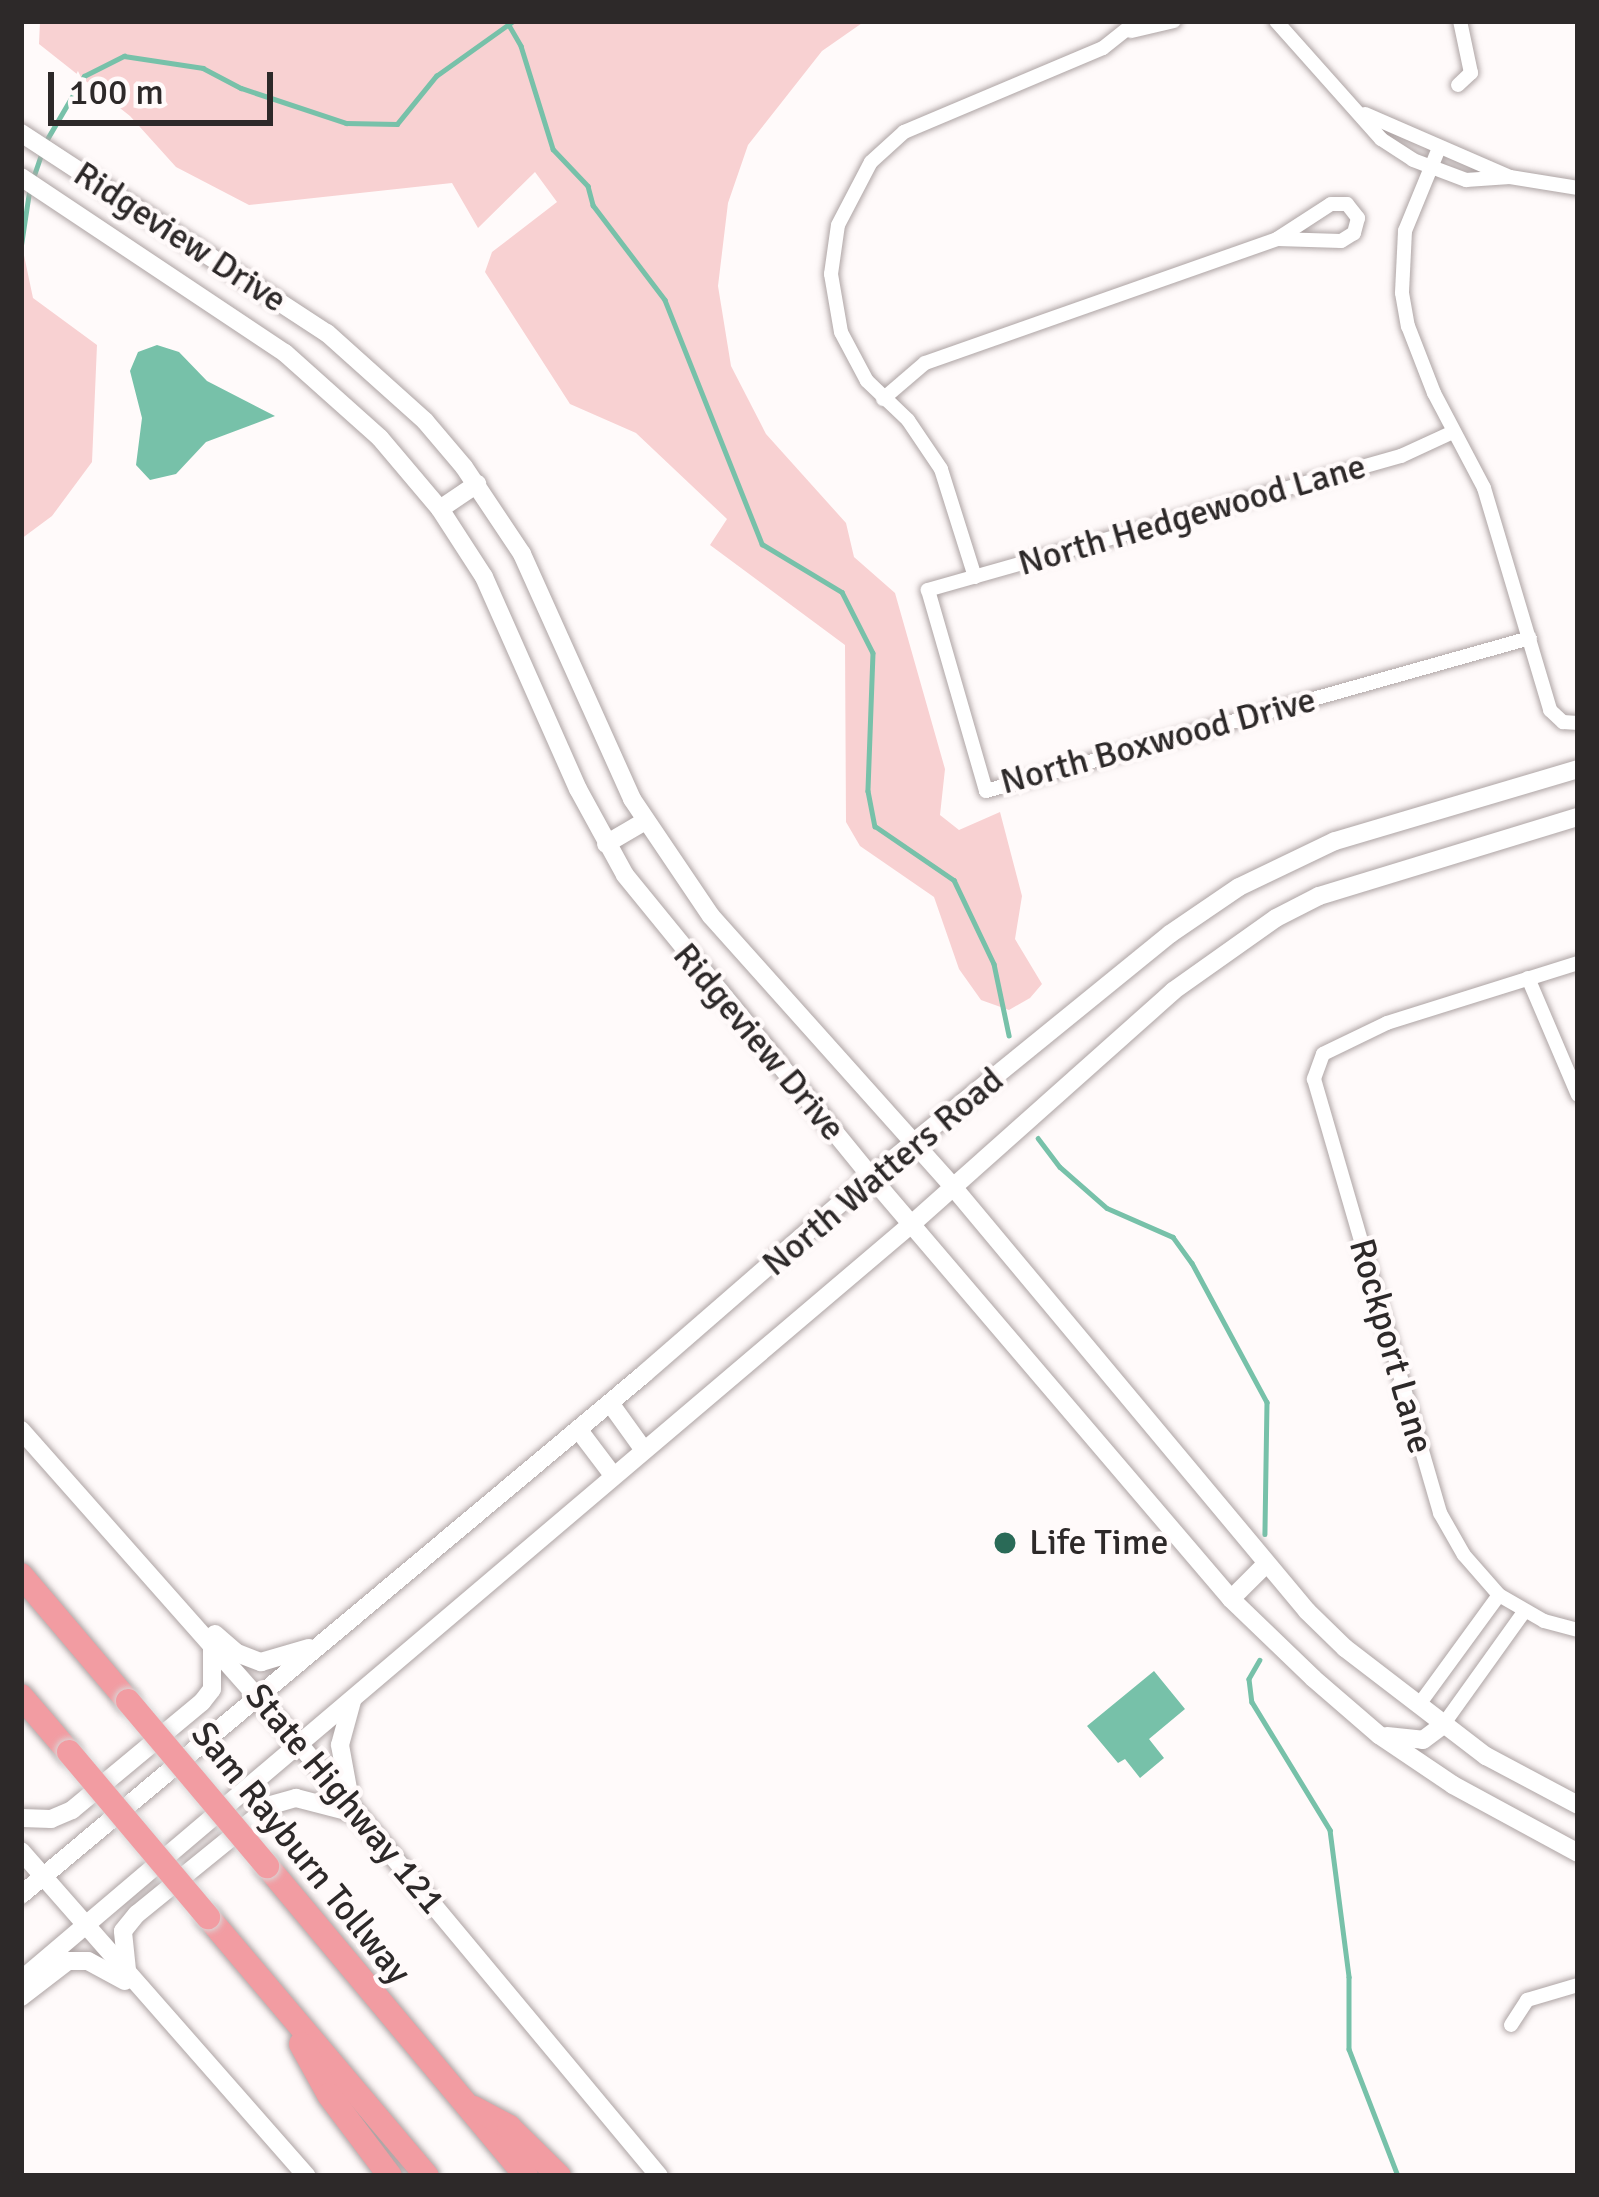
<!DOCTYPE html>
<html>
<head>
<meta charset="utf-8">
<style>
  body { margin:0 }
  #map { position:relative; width:1599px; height:2197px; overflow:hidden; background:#fffafa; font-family:Signika,sans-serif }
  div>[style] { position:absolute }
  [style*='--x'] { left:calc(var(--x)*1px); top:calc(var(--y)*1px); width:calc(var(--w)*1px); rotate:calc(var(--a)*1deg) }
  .green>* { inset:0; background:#f8d1d2 }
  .water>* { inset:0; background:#77c1a9 }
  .stream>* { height:4.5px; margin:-2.25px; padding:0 2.25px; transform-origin:2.25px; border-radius:2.25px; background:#77c1a9 }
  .roads { filter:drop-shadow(0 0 3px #aea4a4) drop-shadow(0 0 3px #aea4a4) }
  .minor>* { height:14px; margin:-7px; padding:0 7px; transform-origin:7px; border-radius:7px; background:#fff }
  .secondary>* { height:18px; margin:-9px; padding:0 9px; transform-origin:9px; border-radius:9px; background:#fff }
  .motorway>* { height:24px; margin:-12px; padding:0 12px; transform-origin:12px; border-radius:12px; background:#f29ca2 }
  .bridges { filter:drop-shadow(0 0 3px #d9d8d8) drop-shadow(0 0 3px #d9d8d8) }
  .motorway-bridge>* { height:24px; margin:-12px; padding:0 12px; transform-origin:12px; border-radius:12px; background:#f29ca2 }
  .dots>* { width:33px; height:33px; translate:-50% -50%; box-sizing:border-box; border:6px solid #fffafa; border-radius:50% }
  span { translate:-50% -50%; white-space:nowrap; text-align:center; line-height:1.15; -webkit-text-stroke:9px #fffafa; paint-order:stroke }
  .street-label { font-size:36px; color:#2d2929 }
  .poi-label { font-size:36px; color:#2d2929 }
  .left { translate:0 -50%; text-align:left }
  .frame { position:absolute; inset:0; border:24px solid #2d2929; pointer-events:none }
  .scale { position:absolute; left:48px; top:72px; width:225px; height:54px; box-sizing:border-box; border:6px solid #2d2929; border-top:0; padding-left:15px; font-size:36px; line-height:42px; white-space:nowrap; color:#2d2929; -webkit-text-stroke:9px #fffafa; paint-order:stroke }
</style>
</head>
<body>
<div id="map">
  <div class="green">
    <div style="clip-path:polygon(40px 21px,865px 21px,822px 51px,748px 145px,728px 203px,718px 286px,731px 366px,766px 434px,846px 523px,854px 557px,895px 593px,945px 769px,940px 815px,959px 830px,1000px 812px,1022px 896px,1015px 939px,1042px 984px,1030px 998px,1009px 1010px,981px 1000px,959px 969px,934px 897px,860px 846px,846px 822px,845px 645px,710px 545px,727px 519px,636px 433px,570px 404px,485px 272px,492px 252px,557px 202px,535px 172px,478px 228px,452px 183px,249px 205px,176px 167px,130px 116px,39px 44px)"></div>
    <div style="clip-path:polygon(21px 241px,33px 298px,97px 345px,92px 462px,52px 516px,21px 539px)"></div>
  </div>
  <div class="water">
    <div style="clip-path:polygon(157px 345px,179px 352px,207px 381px,275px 416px,206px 442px,176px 474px,150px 480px,136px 465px,142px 418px,130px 371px,138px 352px)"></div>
    <div style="clip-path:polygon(1154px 1671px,1185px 1709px,1149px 1739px,1164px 1758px,1140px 1778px,1125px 1759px,1118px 1763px,1087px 1726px)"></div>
  </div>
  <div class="stream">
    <div style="--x:509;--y:25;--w:24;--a:60"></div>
    <div style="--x:521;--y:46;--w:108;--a:72.7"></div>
    <div style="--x:553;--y:149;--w:51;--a:46.6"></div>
    <div style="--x:588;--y:186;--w:20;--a:75"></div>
    <div style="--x:593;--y:205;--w:119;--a:52.8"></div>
    <div style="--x:665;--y:300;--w:263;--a:68.3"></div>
    <div style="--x:762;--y:544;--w:93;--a:31"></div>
    <div style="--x:842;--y:592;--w:68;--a:63.1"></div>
    <div style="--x:873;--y:653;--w:138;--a:92.1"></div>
    <div style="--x:868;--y:791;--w:36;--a:79"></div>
    <div style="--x:875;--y:826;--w:96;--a:34.4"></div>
    <div style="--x:954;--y:880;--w:93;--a:64.5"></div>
    <div style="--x:994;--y:964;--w:73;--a:78.1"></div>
    <div style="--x:46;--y:141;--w:75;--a:-59.7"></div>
    <div style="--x:84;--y:76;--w:45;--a:-26.6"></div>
    <div style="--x:124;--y:56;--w:80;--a:8.6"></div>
    <div style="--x:203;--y:68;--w:43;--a:27.8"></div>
    <div style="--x:241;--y:88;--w:111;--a:18.4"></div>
    <div style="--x:346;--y:123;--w:51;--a:1.1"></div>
    <div style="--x:397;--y:124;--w:62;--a:-50.9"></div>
    <div style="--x:436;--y:76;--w:95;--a:-35.5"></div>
    <div style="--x:32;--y:181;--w:31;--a:-71"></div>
    <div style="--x:21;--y:245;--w:54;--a:-81.4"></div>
    <div style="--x:1038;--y:1138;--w:36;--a:53"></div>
    <div style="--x:1060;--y:1167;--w:62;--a:41.1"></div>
    <div style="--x:1107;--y:1208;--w:72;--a:23.7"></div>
    <div style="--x:1173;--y:1237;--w:32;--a:54"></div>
    <div style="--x:1192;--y:1263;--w:158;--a:61.7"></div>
    <div style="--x:1267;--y:1402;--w:132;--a:90.9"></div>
    <div style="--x:1260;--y:1660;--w:22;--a:120"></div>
    <div style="--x:1249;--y:1679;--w:23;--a:83"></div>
    <div style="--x:1252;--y:1702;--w:150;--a:58.6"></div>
    <div style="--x:1330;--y:1830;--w:148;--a:82.6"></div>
    <div style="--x:1349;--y:1977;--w:72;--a:90"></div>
    <div style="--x:1349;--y:2049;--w:136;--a:68.9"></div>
  </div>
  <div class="roads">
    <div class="minor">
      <div style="--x:1276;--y:21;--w:158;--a:48.3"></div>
      <div style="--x:1381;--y:139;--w:38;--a:33"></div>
      <div style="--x:1413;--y:160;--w:57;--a:20.7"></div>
      <div style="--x:1466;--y:180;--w:44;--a:-3.9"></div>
      <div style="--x:1510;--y:177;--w:69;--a:9.2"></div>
      <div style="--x:1131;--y:31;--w:44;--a:-13.1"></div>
      <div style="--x:1458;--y:85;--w:18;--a:-43"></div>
      <div style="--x:1471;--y:73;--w:53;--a:-101.9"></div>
      <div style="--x:1365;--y:114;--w:158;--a:23.5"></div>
      <div style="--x:1439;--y:148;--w:90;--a:112.3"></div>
      <div style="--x:1405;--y:231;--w:62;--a:92.8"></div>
      <div style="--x:1402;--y:293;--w:34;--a:80"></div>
      <div style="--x:1408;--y:326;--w:72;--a:68.8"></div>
      <div style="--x:1434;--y:393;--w:107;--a:62.2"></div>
      <div style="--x:1484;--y:488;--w:232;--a:73.4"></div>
      <div style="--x:1550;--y:710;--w:18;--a:43"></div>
      <div style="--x:1563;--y:722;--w:15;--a:4"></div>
      <div style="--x:883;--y:399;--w:55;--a:-40.6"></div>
      <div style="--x:925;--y:363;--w:373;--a:-19.4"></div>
      <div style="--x:1277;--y:239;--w:64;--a:-32.9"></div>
      <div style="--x:1331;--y:204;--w:16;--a:0"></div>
      <div style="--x:1347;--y:204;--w:18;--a:52"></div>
      <div style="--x:1358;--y:218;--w:16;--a:105"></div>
      <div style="--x:1354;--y:233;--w:15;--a:148"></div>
      <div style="--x:1341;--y:241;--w:64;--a:-178.2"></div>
      <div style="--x:1453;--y:432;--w:57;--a:155.2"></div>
      <div style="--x:1401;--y:456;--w:492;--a:164.2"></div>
      <div style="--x:928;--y:590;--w:209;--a:73.9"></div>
      <div style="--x:986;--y:791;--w:565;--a:-15.71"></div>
      <div style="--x:975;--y:577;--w:113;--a:-107.5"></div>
      <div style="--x:941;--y:469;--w:59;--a:-124"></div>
      <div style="--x:908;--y:420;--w:57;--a:-136.4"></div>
      <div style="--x:867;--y:381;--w:55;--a:-118"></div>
      <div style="--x:841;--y:332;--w:59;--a:-99.8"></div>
      <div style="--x:831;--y:274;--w:49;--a:-81.9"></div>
      <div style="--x:838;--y:225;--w:71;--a:-62.4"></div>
      <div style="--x:871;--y:162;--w:45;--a:-42.3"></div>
      <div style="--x:904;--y:132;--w:216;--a:-22.9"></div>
      <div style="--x:1103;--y:48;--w:43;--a:-38.5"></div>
      <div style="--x:1578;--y:963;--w:200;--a:162.6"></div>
      <div style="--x:1387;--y:1023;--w:71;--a:154.2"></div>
      <div style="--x:1323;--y:1054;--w:27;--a:110"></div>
      <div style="--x:1314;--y:1079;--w:452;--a:73.8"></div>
      <div style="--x:1440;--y:1513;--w:48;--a:60.3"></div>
      <div style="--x:1464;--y:1555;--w:53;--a:48.8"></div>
      <div style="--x:1499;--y:1595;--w:52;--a:30"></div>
      <div style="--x:1544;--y:1621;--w:35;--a:15"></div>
      <div style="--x:1528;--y:978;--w:127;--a:66.9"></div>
      <div style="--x:1418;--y:1706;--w:137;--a:-53.9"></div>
      <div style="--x:1443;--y:1725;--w:139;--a:-54.4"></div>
      <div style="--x:1511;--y:2025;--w:30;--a:-57"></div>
      <div style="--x:1527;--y:2000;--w:53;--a:-16.4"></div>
    </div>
    <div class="secondary">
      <div style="--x:21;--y:133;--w:366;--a:33.2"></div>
      <div style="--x:327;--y:333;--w:132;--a:41.9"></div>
      <div style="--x:425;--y:421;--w:60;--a:49.7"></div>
      <div style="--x:464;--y:467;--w:105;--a:56.3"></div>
      <div style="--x:522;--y:554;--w:269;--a:65.8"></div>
      <div style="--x:632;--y:799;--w:141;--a:56"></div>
      <div style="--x:711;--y:916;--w:365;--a:48.2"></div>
      <div style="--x:954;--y:1188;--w:551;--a:50.15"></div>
      <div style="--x:1307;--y:1611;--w:53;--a:44.2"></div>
      <div style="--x:1345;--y:1648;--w:178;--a:37.5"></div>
      <div style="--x:1486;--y:1756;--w:104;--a:28"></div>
      <div style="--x:21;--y:177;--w:317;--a:33.7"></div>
      <div style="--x:285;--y:353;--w:127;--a:41.8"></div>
      <div style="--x:380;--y:438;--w:93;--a:49.8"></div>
      <div style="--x:440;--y:509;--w:81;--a:57.1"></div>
      <div style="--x:484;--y:577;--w:232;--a:66.1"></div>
      <div style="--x:578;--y:789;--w:98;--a:61.3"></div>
      <div style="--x:625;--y:875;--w:390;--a:50.8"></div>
      <div style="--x:871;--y:1177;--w:555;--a:49.53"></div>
      <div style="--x:1231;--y:1599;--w:114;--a:43.9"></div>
      <div style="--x:1313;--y:1678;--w:87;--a:40.8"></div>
      <div style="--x:1379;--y:1735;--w:89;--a:34"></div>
      <div style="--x:1453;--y:1785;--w:142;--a:28.5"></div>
      <div style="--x:440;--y:509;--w:45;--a:-34"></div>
      <div style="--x:606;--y:844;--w:45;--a:-30.5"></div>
      <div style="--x:610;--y:1403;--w:57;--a:54.3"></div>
      <div style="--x:578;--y:1429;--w:56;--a:52.9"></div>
      <div style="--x:21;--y:1430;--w:421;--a:48.5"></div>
      <div style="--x:300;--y:1745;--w:561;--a:50.21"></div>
      <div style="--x:1231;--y:1599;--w:48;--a:-45"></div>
      <div style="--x:215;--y:1634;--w:29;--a:41"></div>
      <div style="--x:237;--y:1653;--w:26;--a:21"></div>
      <div style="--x:261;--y:1662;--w:50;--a:-16.3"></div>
      <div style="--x:1387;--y:1736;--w:36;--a:6"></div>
      <div style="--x:1423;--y:1740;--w:25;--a:-37"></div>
      <div style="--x:349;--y:1794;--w:50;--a:-100.4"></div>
      <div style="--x:340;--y:1745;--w:46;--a:-74.7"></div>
      <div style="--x:21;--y:1818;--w:30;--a:2"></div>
      <div style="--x:51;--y:1819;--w:23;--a:-23"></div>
      <div style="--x:72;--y:1810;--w:169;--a:-39.7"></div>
      <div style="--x:202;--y:1702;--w:16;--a:-52"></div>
      <div style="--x:212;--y:1689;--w:44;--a:-90"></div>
      <div style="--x:21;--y:1851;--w:433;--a:48.7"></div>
      <div style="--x:21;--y:1895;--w:812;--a:-39.9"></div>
      <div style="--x:644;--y:1374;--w:301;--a:-41"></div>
      <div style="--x:871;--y:1177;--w:385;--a:-39.1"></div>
      <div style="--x:1170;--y:934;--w:83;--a:-34.3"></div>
      <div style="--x:1239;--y:887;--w:106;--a:-25.6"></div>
      <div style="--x:1335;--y:841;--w:253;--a:-16.5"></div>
      <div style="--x:127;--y:1970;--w:39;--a:-96"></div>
      <div style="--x:123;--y:1931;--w:22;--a:-51"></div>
      <div style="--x:137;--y:1914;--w:173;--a:-39.1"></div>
      <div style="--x:271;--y:1805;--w:26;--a:-16"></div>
      <div style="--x:296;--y:1798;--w:60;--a:14.5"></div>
      <div style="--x:21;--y:1980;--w:1171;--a:-40.33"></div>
      <div style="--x:914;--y:1222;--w:347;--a:-41.7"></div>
      <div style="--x:1173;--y:991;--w:126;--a:-35.3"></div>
      <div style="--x:1276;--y:918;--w:48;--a:-27.1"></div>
      <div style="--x:1319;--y:896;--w:271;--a:-17"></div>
      <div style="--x:21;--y:1997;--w:59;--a:-37.5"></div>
      <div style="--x:68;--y:1961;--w:20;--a:0"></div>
      <div style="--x:88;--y:1961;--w:42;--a:28.4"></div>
    </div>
    <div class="motorway">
      <div style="--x:21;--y:1575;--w:165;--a:49.7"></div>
      <div style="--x:21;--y:1696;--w:74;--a:49.4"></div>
      <div style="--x:267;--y:1866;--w:404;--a:50.1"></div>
      <div style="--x:208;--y:1917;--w:339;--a:49.8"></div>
      <div style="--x:301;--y:2044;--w:58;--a:61.2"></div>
      <div style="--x:329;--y:2095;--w:101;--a:53"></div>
      <div style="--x:474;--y:2108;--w:40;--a:28"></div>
      <div style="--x:509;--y:2127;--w:70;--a:44.4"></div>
    </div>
  </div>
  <div class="bridges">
    <div class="motorway-bridge">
      <div style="--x:128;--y:1701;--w:216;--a:49.9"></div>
      <div style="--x:69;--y:1752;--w:216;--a:49.9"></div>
    </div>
  </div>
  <div class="dots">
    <div style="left:1005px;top:1543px;background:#2a6a57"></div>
  </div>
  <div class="street-label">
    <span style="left:180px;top:237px;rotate:33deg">Ridgeview Drive</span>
    <span style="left:1192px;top:515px;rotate:-16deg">North Hedgewood Lane</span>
    <span style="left:1158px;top:741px;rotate:-15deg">North Boxwood Drive</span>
    <span style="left:759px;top:1042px;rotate:50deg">Ridgeview Drive</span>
    <span style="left:883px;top:1172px;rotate:-40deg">North Watters Road</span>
    <span style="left:1391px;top:1346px;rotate:74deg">Rockport Lane</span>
    <span style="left:345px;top:1799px;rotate:50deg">State Highway 121</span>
    <span style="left:301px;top:1853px;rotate:51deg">Sam Rayburn Tollway</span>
  </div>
  <div class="poi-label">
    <span class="left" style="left:1029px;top:1543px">Life Time</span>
  </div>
  <div class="frame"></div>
  <div class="scale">100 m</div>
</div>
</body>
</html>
